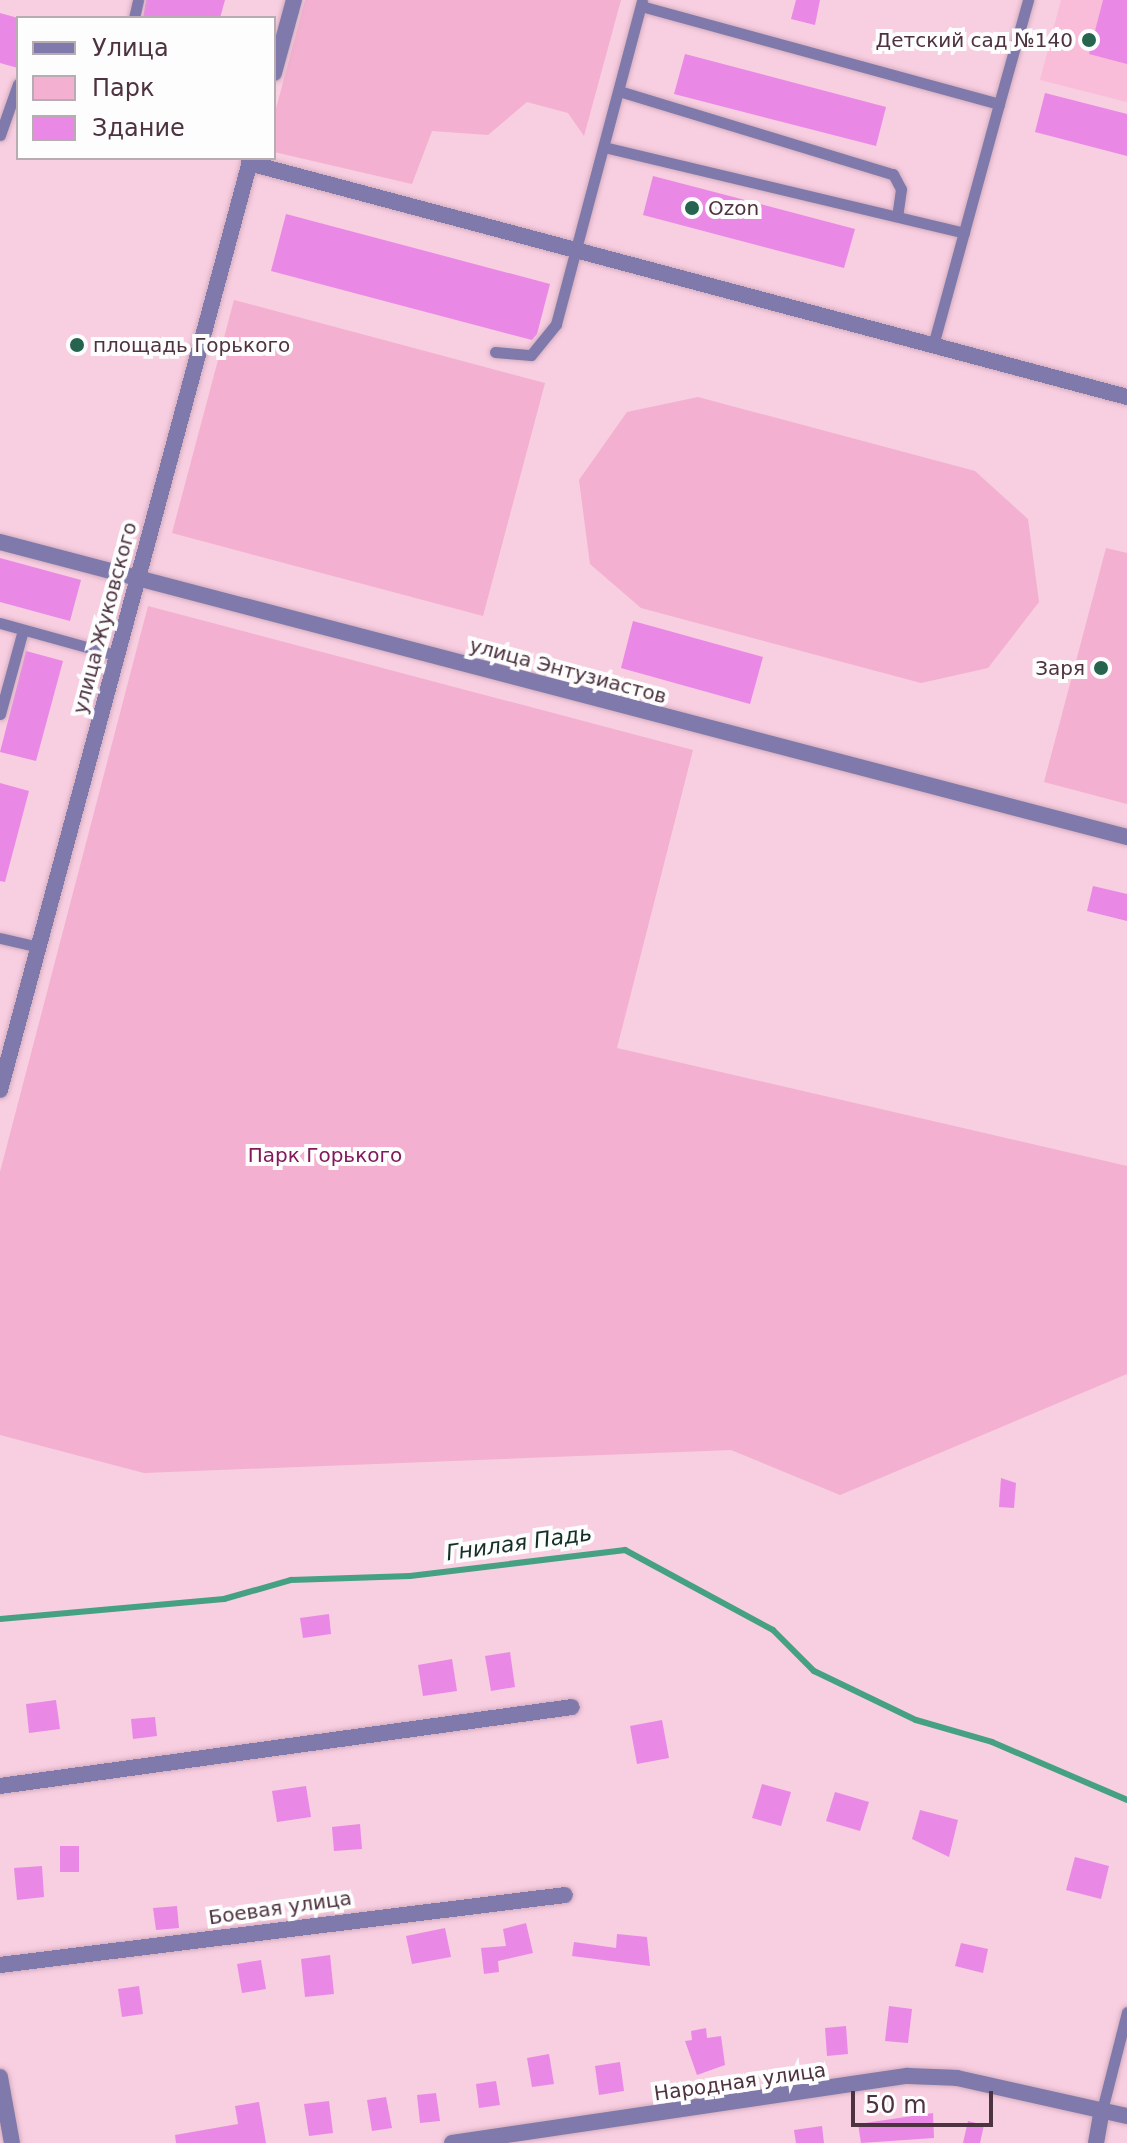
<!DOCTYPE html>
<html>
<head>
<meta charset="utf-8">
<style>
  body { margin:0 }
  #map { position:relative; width:1127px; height:2143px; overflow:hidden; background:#f8cee1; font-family:"DejaVu Sans",sans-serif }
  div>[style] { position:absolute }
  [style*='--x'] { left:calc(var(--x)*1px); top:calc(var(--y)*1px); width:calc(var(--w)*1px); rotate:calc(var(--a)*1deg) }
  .built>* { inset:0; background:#f9bcd9 }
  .green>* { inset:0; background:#f3b0d0 }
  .stream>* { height:6px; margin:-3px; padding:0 3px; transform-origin:3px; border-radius:3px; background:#46a082 }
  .building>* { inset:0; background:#e989e5 }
  .roads { filter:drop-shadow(0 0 2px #d2acbd) drop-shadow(0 0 2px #d2acbd) }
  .service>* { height:11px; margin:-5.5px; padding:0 5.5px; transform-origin:5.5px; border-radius:5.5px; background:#7f7aab }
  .minor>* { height:16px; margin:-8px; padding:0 8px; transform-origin:8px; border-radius:8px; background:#7f7aab }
  .tertiary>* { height:16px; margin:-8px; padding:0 8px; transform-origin:8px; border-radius:8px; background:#7f7aab }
  .dots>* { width:22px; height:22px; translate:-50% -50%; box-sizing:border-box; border:4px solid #fdfdfd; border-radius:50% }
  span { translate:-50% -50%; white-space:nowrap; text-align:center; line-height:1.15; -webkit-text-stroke:8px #fdfdfd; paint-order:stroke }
  .poi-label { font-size:20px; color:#4d323f }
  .right { translate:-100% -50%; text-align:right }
  .left { translate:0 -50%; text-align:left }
  .street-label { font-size:20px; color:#4d323f }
  .park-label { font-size:20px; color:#83185a }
  .water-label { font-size:22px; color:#142f26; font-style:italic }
  .legend { position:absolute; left:16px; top:16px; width:260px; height:144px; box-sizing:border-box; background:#fdfdfd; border:2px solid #b7acb1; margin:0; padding:10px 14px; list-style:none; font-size:24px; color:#4d323f }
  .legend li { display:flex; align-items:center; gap:16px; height:40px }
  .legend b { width:40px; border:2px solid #b7acb1 }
  .scale { position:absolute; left:851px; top:2091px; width:142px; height:36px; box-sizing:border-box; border:4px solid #4d323f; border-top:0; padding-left:10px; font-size:24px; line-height:28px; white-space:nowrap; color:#4d323f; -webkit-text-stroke:6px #fdfdfd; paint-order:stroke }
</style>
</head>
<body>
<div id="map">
  <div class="built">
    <div style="clip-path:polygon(1061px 0,1127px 0,1127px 102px,1040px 80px)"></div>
  </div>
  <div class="green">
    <div style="clip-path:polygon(305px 0,621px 0,584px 136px,568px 113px,527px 102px,488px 135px,432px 131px,412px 184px,274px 152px,274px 116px)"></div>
    <div style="clip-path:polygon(234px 300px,545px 383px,483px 616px,172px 533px)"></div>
    <div style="clip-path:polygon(698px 397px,975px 471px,1028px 519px,1039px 602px,988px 668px,921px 683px,641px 608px,590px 564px,579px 480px,627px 412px)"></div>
    <div style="clip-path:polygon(1106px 548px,1127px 553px,1127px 804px,1044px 782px)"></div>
    <div style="clip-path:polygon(148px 606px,693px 750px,617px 1048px,1127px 1166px,1127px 1374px,840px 1495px,731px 1450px,144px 1473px,0 1435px,0 1172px)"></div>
  </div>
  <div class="stream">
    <div style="--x:0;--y:1619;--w:225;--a:-5.1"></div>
    <div style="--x:224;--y:1599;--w:70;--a:-15.8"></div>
    <div style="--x:291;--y:1580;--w:119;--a:-1.9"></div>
    <div style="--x:410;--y:1576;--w:217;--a:-6.9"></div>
    <div style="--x:625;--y:1550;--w:168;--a:28.4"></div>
    <div style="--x:773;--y:1630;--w:58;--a:45"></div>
    <div style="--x:814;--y:1671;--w:113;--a:25.7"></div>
    <div style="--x:916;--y:1720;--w:79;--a:16.1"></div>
    <div style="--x:992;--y:1742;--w:147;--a:23.2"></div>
  </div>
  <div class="building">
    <div style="clip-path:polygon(146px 0,225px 0,220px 18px,143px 18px)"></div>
    <div style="clip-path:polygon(796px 0,820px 0,815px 25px,791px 19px)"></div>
    <div style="clip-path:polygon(1103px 0,1127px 0,1127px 64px,1089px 54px)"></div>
    <div style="clip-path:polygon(0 13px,18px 18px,18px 68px,0 63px)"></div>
    <div style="clip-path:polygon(685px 54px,886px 107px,876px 146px,674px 94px)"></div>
    <div style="clip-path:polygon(1045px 93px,1127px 114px,1127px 156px,1035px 132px)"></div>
    <div style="clip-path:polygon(653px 176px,855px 229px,844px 268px,643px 215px)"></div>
    <div style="clip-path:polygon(286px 214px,550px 284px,537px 334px,532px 340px,271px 271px)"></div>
    <div style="clip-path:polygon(0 558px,81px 580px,70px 621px,0 602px)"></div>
    <div style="clip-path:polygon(633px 621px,763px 657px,750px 704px,621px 668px)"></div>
    <div style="clip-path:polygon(26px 651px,63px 661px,36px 761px,0 752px)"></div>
    <div style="clip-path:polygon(0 783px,29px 791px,5px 882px,0 881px)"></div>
    <div style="clip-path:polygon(1093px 886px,1127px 894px,1127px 921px,1087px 911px)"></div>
    <div style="clip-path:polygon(1001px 1478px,1016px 1483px,1014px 1508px,999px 1507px)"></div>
    <div style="clip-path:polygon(329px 1614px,331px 1634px,303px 1638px,300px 1618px)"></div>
    <div style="clip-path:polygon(510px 1652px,515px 1687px,491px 1691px,485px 1656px)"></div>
    <div style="clip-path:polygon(452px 1659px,457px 1691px,423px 1696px,418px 1665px)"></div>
    <div style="clip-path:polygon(56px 1700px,60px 1729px,29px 1733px,26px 1704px)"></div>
    <div style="clip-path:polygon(155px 1717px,157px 1736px,133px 1739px,131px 1719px)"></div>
    <div style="clip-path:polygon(662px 1720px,669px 1758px,637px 1764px,630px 1726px)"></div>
    <div style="clip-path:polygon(762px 1784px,791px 1792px,781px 1826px,752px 1818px)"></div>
    <div style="clip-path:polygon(306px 1786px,311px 1817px,277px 1822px,272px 1791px)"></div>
    <div style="clip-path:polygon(835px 1792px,869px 1802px,860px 1831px,826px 1821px)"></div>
    <div style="clip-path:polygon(920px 1810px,958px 1820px,949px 1857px,912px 1839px)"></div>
    <div style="clip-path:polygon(360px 1824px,362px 1849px,334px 1851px,332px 1827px)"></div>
    <div style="clip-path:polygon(60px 1846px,79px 1846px,79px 1872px,60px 1872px)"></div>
    <div style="clip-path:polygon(1075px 1857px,1109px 1866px,1101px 1899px,1066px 1890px)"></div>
    <div style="clip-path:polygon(42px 1866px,44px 1897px,17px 1900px,14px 1868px)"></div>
    <div style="clip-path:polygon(177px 1906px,179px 1928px,156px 1930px,153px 1908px)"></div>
    <div style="clip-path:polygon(526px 1923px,533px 1953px,498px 1961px,499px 1972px,484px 1974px,481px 1948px,506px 1946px,503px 1929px)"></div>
    <div style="clip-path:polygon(445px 1928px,451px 1957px,412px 1964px,406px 1936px)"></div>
    <div style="clip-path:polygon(617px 1934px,647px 1937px,650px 1966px,572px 1956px,574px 1942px,616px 1948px)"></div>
    <div style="clip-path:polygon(961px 1943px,988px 1949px,983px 1973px,955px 1966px)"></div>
    <div style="clip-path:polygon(330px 1955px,334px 1994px,305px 1997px,301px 1959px)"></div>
    <div style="clip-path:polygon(261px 1960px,266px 1989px,242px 1993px,237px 1964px)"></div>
    <div style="clip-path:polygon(139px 1986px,143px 2014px,122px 2017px,118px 1989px)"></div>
    <div style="clip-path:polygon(889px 2006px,912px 2009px,908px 2043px,885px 2041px)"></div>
    <div style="clip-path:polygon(846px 2026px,848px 2054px,827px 2056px,825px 2028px)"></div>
    <div style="clip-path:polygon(706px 2028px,707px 2038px,721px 2036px,725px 2065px,697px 2075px,685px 2041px,692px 2040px,691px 2031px)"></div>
    <div style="clip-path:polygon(549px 2054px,554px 2084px,532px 2087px,527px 2058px)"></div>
    <div style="clip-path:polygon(620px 2062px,624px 2091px,599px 2095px,595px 2066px)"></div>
    <div style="clip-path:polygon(496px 2081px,500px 2105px,479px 2108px,476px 2084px)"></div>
    <div style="clip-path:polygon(436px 2093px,440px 2121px,420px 2123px,417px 2095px)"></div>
    <div style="clip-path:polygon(386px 2097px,392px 2128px,372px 2131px,367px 2100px)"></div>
    <div style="clip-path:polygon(329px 2101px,333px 2133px,309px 2136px,304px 2104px)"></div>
    <div style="clip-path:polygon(259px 2102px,266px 2143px,176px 2143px,175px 2135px,238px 2124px,235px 2106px)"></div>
    <div style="clip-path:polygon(933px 2113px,934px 2138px,861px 2143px,858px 2124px)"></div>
    <div style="clip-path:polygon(968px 2121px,984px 2125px,980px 2143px,963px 2143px)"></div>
    <div style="clip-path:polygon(822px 2126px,824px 2143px,796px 2143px,794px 2130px)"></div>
  </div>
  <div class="roads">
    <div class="service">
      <div style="--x:641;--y:6;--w:371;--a:15.3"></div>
      <div style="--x:999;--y:104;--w:251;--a:105.3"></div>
      <div style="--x:134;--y:18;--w:18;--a:-77"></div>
      <div style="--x:619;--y:91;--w:286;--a:16.9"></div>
      <div style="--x:893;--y:174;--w:17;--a:62"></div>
      <div style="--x:901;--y:189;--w:27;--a:98"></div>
      <div style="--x:999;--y:104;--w:108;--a:-74.4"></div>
      <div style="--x:0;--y:135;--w:54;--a:-70.6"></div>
      <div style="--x:604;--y:147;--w:370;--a:13.4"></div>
      <div style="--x:495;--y:352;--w:36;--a:5"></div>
      <div style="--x:531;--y:355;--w:40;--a:-51"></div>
      <div style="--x:556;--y:324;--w:334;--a:-75.1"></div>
      <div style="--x:0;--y:623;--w:119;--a:15.5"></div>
      <div style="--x:0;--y:714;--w:87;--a:-74.7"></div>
      <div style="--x:0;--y:938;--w:39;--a:13"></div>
      <div style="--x:1102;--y:2110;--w:101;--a:-75.7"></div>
    </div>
    <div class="minor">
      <div style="--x:274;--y:73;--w:76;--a:-74.7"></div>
      <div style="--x:249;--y:163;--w:909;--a:14.92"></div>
      <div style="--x:0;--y:542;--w:1165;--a:14.67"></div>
      <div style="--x:0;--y:1090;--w:965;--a:-74.93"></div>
      <div style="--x:0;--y:1786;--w:577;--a:-7.86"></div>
      <div style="--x:0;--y:1965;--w:569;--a:-7.06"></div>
      <div style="--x:452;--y:2143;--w:461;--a:-8.4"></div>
      <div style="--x:908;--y:2076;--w:49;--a:2.3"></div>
      <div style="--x:957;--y:2078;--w:174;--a:12.6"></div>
      <div style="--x:1096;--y:2143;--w:34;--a:-80"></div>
    </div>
    <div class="tertiary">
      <div style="--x:0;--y:2077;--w:67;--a:79.7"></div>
    </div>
  </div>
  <div class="dots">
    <div style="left:1089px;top:40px;background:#266450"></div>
    <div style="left:692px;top:208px;background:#266450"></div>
    <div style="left:77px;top:345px;background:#266450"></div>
    <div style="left:1101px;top:668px;background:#266450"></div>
  </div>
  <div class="poi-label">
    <span class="right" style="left:1073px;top:40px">Детский сад №140</span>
    <span class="left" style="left:708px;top:208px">Ozon</span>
    <span class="left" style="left:93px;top:345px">площадь Горького</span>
    <span class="right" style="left:1085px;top:668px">Заря</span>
  </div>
  <div class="street-label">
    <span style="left:105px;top:618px;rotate:-75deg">улица Жуковского</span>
    <span style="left:568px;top:671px;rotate:15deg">улица Энтузиастов</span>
    <span style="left:280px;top:1908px;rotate:-8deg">Боевая улица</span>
    <span style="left:740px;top:2082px;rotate:-8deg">Народная улица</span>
  </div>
  <div class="park-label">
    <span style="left:325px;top:1155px">Парк Горького</span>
  </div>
  <div class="water-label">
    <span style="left:519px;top:1543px;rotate:-8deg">Гнилая Падь</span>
  </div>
  <ul class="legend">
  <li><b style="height:10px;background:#7f7aab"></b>Улица</li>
  <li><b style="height:22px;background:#f3b0d0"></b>Парк</li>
  <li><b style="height:22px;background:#e989e5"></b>Здание</li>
  </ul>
  <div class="scale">50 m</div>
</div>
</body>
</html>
